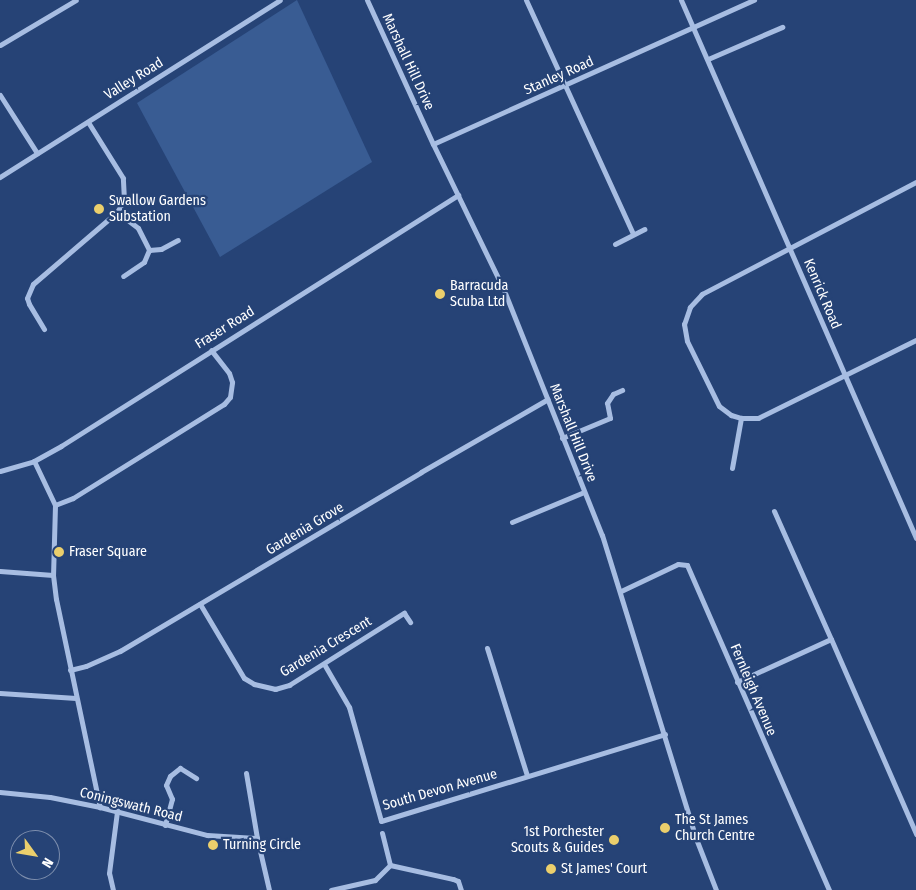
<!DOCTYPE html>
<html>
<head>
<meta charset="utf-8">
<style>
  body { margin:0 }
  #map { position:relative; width:916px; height:890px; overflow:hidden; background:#264376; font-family:"Fira Sans Condensed",sans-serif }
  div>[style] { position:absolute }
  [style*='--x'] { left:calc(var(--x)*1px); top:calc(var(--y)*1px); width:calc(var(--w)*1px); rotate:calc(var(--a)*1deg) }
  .green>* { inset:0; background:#395c93 }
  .street>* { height:5px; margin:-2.5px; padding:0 2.5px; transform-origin:2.5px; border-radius:2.5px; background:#a7bde2 }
  .dots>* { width:14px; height:14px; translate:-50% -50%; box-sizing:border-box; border:2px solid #264376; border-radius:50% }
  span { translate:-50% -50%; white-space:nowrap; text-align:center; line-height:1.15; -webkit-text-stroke:4.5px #264376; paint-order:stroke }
  .street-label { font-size:14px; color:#fff }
  .poi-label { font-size:14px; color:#fff }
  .left { translate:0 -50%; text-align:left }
  .right { translate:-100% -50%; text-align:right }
  .north { position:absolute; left:10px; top:830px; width:50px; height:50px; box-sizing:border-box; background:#264376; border:1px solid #7d8ead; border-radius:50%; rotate:122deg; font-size:14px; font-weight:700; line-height:20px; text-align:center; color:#fff }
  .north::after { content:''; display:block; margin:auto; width:18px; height:22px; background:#ebcf6c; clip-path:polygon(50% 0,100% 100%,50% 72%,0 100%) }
</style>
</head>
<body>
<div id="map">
  <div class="green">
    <div style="clip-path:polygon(297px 0,372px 162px,220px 257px,137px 103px)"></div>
  </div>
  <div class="street">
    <div style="--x:367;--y:0;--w:158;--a:65.4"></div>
    <div style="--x:433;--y:144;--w:160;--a:64.1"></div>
    <div style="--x:503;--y:288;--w:266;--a:68.2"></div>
    <div style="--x:602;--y:535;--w:315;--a:72.8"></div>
    <div style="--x:695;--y:836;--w:58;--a:68.7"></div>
    <div style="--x:526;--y:0;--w:257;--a:65.4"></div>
    <div style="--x:681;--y:0;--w:587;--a:66.4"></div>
    <div style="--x:0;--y:45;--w:88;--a:-30.6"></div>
    <div style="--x:708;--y:59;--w:81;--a:-23.4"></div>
    <div style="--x:0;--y:95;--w:69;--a:57.5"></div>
    <div style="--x:433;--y:144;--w:352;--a:-24.2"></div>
    <div style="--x:0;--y:177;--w:331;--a:-32.3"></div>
    <div style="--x:916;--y:182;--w:242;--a:152.4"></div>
    <div style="--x:702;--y:294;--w:18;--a:133"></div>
    <div style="--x:690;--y:307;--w:18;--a:109"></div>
    <div style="--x:684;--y:324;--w:17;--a:80"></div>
    <div style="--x:687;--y:341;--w:72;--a:63.8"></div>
    <div style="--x:719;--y:406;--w:15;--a:37"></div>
    <div style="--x:731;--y:415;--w:10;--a:17"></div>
    <div style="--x:741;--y:418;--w:17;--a:0"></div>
    <div style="--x:758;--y:418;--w:176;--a:-26.3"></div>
    <div style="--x:117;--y:212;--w:26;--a:37"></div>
    <div style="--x:138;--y:228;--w:25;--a:63"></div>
    <div style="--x:149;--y:250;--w:13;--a:113"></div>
    <div style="--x:144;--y:262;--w:25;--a:146"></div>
    <div style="--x:615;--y:244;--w:33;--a:-27"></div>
    <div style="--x:149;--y:250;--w:12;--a:-5"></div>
    <div style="--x:161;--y:249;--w:19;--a:-28"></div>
    <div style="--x:44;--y:329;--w:29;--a:-121"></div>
    <div style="--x:29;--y:304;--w:6;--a:-108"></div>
    <div style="--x:27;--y:298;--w:15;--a:-67"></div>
    <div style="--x:33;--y:284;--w:111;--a:-40.6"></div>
    <div style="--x:117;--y:212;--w:14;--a:-60"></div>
    <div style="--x:124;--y:200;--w:22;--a:-93"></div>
    <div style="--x:123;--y:178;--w:66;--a:-122"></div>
    <div style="--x:562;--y:438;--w:52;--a:-22.6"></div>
    <div style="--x:610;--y:418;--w:15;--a:-101"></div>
    <div style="--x:607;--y:403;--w:11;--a:-56"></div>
    <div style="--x:613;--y:394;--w:10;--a:-24"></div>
    <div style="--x:34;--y:461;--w:49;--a:64.5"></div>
    <div style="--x:55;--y:505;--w:70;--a:91.6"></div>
    <div style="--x:53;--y:575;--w:24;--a:83"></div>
    <div style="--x:56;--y:599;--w:213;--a:78.1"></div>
    <div style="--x:732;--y:468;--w:51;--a:-79.8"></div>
    <div style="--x:0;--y:471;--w:35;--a:-16"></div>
    <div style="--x:34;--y:461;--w:31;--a:-29"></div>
    <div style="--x:61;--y:446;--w:470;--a:-32.3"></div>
    <div style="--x:55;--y:505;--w:19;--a:-21"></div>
    <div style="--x:73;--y:498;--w:178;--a:-31.9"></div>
    <div style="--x:224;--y:404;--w:9;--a:-49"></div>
    <div style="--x:230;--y:397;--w:15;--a:-82"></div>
    <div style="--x:232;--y:382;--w:9;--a:-108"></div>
    <div style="--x:229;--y:373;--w:29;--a:-128"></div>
    <div style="--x:774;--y:511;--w:140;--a:66"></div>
    <div style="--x:512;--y:522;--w:78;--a:-22.6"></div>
    <div style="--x:0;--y:571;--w:53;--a:4.3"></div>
    <div style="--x:621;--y:591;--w:63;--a:-25.3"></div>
    <div style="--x:678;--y:564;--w:9;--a:6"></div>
    <div style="--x:687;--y:565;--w:355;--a:66.4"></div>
    <div style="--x:200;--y:604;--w:86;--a:59.3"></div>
    <div style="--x:244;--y:678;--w:12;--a:31"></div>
    <div style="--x:254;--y:684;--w:22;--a:13"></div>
    <div style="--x:275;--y:689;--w:15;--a:-16"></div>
    <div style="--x:289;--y:685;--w:136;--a:-32.1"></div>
    <div style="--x:404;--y:613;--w:11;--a:56"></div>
    <div style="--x:487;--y:648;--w:134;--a:72.6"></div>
    <div style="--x:324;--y:664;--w:50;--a:59.8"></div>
    <div style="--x:349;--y:707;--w:118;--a:74.3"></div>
    <div style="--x:381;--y:821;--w:297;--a:-17"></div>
    <div style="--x:70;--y:670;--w:16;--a:-14"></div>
    <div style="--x:86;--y:666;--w:37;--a:-24"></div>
    <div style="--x:120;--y:651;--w:350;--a:-30.7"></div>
    <div style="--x:421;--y:472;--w:146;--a:-29.9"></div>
    <div style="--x:737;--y:682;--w:103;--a:-24.6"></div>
    <div style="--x:831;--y:639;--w:213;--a:66.4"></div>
    <div style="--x:0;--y:693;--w:76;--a:3.8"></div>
    <div style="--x:246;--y:773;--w:66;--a:80.4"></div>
    <div style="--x:257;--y:838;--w:53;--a:77"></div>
    <div style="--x:0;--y:792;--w:50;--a:5.7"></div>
    <div style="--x:50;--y:797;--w:51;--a:11.3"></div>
    <div style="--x:100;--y:807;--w:111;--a:14.7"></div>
    <div style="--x:207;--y:835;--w:50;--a:3.4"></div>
    <div style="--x:165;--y:825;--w:27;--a:-75"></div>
    <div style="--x:172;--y:799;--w:15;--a:-113"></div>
    <div style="--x:166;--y:785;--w:10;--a:-66"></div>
    <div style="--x:170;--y:776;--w:13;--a:-39"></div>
    <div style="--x:180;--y:768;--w:19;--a:32"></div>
    <div style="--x:390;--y:865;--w:65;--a:12.5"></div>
    <div style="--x:453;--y:879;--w:5;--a:22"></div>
    <div style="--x:458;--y:881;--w:9;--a:72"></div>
    <div style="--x:113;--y:890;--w:17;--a:-103"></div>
    <div style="--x:109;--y:873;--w:63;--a:-82.6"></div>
    <div style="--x:331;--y:890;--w:45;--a:-12.8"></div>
    <div style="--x:375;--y:880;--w:21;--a:-45"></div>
    <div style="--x:390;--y:865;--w:33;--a:-104"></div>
  </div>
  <div class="dots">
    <div style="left:99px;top:209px;background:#ebcf6c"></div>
    <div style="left:440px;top:294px;background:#ebcf6c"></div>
    <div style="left:59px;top:552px;background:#ebcf6c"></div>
    <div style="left:665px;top:828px;background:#ebcf6c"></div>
    <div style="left:614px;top:840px;background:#ebcf6c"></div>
    <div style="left:213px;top:845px;background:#ebcf6c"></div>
    <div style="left:551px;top:869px;background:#ebcf6c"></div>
  </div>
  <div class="street-label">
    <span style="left:408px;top:62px;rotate:65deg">Marshall Hill Drive</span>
    <span style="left:559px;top:76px;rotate:-24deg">Stanley Road</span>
    <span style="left:134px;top:79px;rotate:-32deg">Valley Road</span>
    <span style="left:822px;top:294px;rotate:67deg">Kenrick Road</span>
    <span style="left:225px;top:328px;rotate:-32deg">Fraser Road</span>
    <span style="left:573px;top:433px;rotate:68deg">Marshall Hill Drive</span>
    <span style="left:305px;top:529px;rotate:-31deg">Gardenia Grove</span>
    <span style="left:326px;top:647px;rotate:-31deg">Gardenia Crescent</span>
    <span style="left:753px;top:690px;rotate:67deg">Fernleigh Avenue</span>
    <span style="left:440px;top:790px;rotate:-16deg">South Devon Avenue</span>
    <span style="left:131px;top:805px;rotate:14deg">Coningswath Road</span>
  </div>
  <div class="poi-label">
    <span class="left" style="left:109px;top:209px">Swallow Gardens<br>Substation</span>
    <span class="left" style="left:450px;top:294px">Barracuda<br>Scuba Ltd</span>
    <span class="left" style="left:69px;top:552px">Fraser Square</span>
    <span class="left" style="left:675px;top:828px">The St James<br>Church Centre</span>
    <span class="right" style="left:604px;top:840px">1st Porchester<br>Scouts &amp; Guides</span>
    <span class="left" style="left:223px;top:845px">Turning Circle</span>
    <span class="left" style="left:561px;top:869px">St James' Court</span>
  </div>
  <div class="north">N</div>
</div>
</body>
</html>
